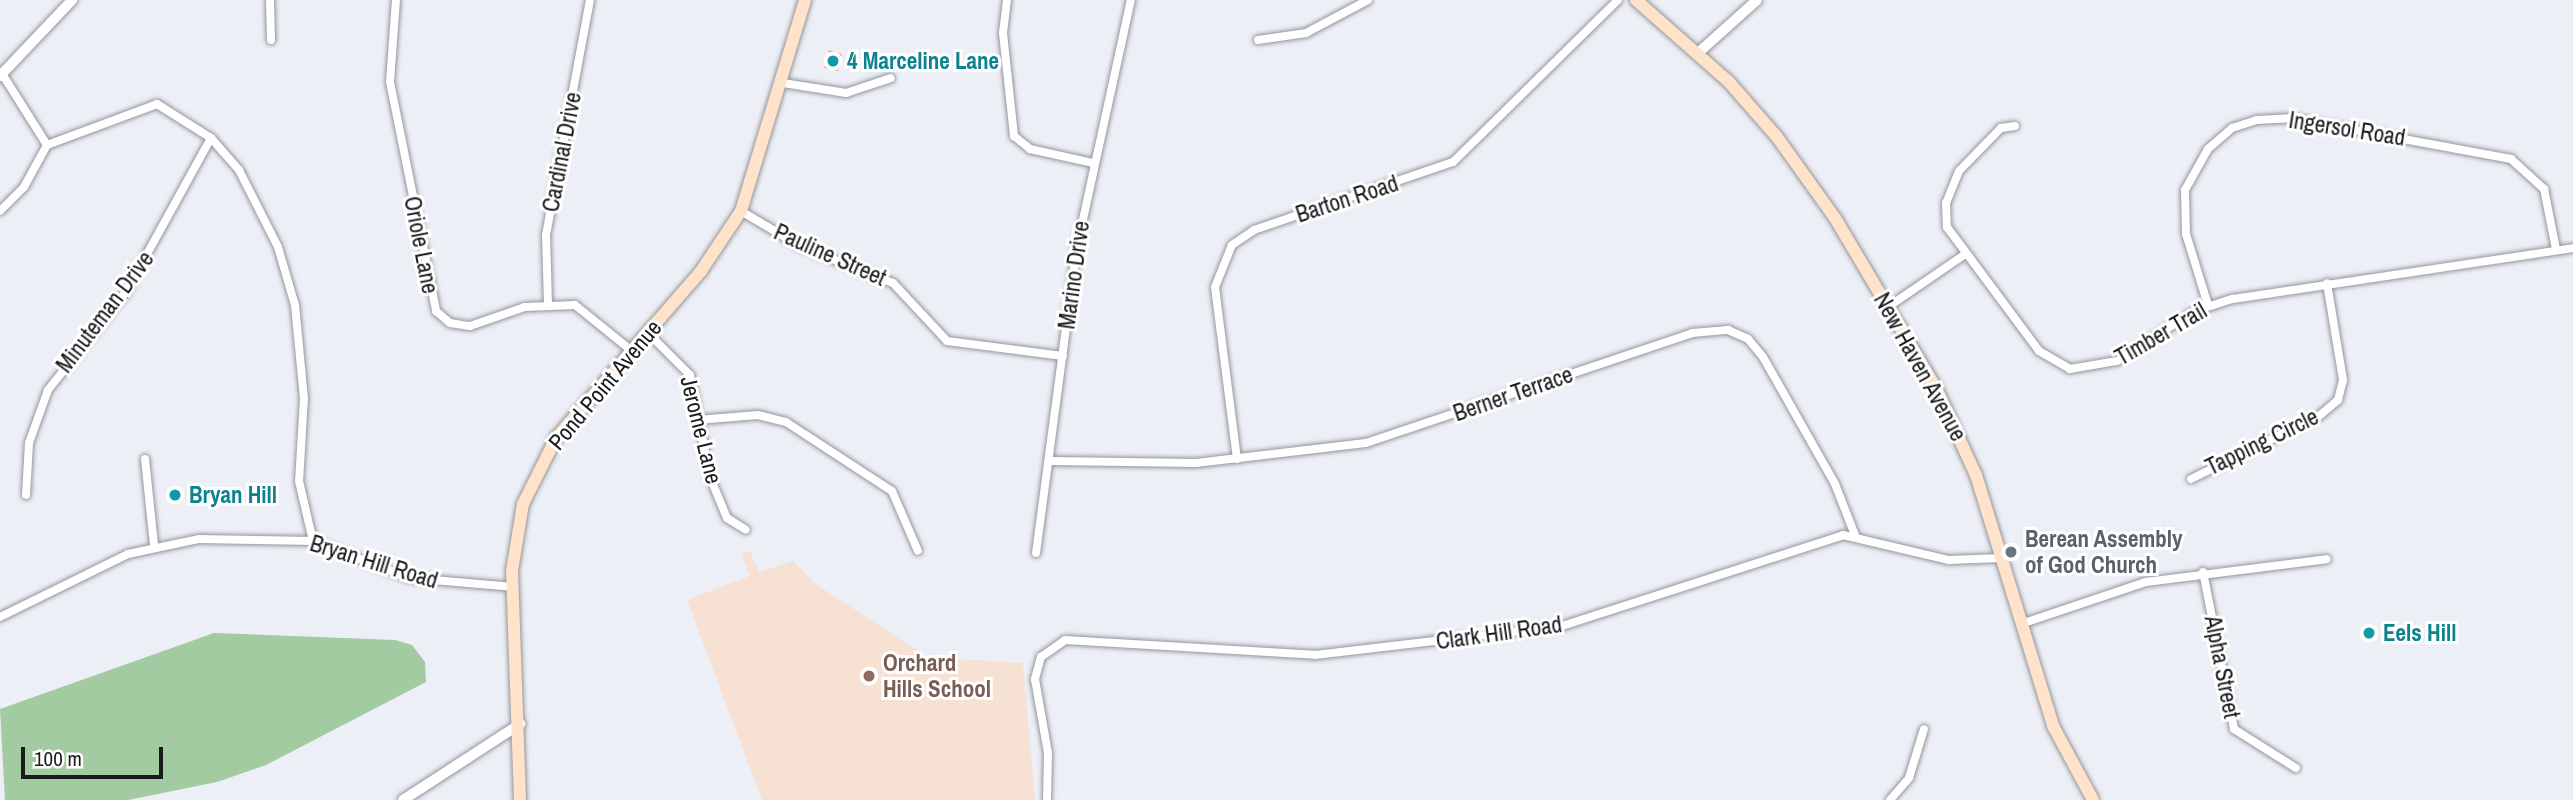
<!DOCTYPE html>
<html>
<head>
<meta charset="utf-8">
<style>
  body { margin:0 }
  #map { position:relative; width:2573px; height:800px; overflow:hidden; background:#edeff6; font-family:"Archivo Narrow",sans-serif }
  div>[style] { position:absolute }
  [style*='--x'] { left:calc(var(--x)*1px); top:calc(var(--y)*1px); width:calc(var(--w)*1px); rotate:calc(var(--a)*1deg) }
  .education>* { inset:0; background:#f6e1d2 }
  .green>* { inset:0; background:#a2cba2 }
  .building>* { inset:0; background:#ddbb83 }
  .roads { filter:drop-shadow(0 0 2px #94969c) drop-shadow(0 0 2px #94969c) }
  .minor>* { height:8px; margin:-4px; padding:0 4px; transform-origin:4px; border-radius:4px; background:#fff }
  .tertiary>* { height:10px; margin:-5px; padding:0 5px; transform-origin:5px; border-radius:5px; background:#fff }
  .secondary>* { height:12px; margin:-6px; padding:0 6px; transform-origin:6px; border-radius:6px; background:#fee2ca }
  .dots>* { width:19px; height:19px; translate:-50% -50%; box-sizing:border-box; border:4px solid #fff; border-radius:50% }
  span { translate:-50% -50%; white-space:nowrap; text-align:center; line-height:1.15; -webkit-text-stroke:6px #fff; paint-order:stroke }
  .culture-label { font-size:23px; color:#0d838f; font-weight:700 }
  .left { translate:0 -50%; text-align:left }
  .street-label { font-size:23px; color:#191a1c }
  .worship-label { font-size:23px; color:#5b616d; font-weight:700 }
  .education-label { font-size:23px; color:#785e54; font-weight:700 }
  .scale { position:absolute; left:21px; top:747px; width:142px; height:32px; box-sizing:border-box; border:4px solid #191a1c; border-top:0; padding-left:9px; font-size:21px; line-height:24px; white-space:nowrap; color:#191a1c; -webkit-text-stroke:5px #fff; paint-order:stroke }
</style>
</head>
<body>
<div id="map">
  <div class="education">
    <div style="clip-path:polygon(750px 551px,759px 572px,793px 561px,814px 583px,927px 657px,1023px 663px,1035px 800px,762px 800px,687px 600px,750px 576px,741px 553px)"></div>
  </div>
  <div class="green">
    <div style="clip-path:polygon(214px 633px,395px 640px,412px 645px,425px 662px,426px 682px,266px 765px,217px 782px,128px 800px,5px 800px,0 709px)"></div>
  </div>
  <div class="building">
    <div style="clip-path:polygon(829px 50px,842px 54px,838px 71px,824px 68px)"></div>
  </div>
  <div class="roads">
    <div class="minor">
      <div style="--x:270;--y:0;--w:40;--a:88.6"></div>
      <div style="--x:396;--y:0;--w:82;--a:94.2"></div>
      <div style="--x:390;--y:82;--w:234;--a:78.6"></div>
      <div style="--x:436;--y:311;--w:18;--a:41"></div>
      <div style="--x:450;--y:323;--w:20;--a:9"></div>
      <div style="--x:470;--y:326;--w:58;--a:-19.1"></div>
      <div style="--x:525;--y:307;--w:50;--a:-2.3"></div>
      <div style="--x:575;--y:305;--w:73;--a:38.9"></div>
      <div style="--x:1007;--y:0;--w:33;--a:97"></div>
      <div style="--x:1003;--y:33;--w:104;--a:83.9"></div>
      <div style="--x:1014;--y:136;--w:21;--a:39"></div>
      <div style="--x:1030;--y:149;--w:65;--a:12.5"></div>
      <div style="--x:1258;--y:40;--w:49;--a:-8.3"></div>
      <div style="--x:1306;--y:33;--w:70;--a:-28"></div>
      <div style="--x:783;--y:83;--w:64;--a:9"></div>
      <div style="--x:846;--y:93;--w:47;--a:-18.4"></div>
      <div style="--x:2015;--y:126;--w:14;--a:172"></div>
      <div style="--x:2001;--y:128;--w:60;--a:134.3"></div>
      <div style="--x:1959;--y:171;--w:35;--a:112"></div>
      <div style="--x:1946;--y:203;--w:24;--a:88"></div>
      <div style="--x:1947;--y:227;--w:154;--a:53.4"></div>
      <div style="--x:2039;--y:351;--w:36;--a:30"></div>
      <div style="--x:2070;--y:369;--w:48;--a:-9.7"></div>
      <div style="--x:2117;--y:361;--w:93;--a:-32.7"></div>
      <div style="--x:2195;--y:311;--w:40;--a:-18"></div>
      <div style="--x:2233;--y:299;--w:344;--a:-8.5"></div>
      <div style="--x:47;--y:145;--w:117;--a:-20.4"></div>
      <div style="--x:157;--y:104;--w:64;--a:32.2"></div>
      <div style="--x:211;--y:138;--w:43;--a:48.8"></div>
      <div style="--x:239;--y:170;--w:86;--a:63.1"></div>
      <div style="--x:278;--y:247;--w:60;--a:73.7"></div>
      <div style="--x:295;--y:305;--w:93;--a:84.5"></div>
      <div style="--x:304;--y:398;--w:83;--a:93.4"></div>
      <div style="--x:299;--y:481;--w:62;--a:76.9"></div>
      <div style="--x:0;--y:211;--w:34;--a:-45"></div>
      <div style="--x:24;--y:187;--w:48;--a:-61.3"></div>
      <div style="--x:47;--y:145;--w:83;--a:-122.2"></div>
      <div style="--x:741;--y:211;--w:69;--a:30.7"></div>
      <div style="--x:800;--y:246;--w:100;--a:21.7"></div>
      <div style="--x:893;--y:283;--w:79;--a:47"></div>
      <div style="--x:947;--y:341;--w:117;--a:7.4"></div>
      <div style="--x:548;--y:305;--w:70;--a:-91.6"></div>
      <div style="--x:546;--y:235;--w:239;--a:-79.4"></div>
      <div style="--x:2208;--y:305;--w:74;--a:-107.2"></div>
      <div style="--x:2186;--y:234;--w:44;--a:-91.3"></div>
      <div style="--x:2185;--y:190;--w:47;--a:-60.7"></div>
      <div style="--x:2208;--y:149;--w:32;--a:-41"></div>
      <div style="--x:2232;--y:128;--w:26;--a:-18"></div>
      <div style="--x:2257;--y:120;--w:33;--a:-3"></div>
      <div style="--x:2290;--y:118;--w:225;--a:10.5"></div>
      <div style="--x:2511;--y:159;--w:45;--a:42.3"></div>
      <div style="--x:2544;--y:189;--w:61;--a:78.7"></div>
      <div style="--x:1888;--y:307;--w:92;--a:-34.4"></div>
      <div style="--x:648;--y:333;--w:59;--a:45"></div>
      <div style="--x:690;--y:375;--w:104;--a:78.9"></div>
      <div style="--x:710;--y:477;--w:44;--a:67.5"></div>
      <div style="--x:727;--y:518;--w:22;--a:32"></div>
      <div style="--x:697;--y:420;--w:61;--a:-4.7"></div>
      <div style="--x:758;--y:415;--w:29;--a:14"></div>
      <div style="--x:786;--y:422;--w:126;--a:33.1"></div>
      <div style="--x:892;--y:491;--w:65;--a:66.6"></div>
      <div style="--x:145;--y:459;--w:86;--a:84"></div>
      <div style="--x:1237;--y:459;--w:173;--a:-97.3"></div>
      <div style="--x:1215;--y:287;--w:45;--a:-68"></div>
      <div style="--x:1232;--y:245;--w:27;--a:-34"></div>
      <div style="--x:1254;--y:230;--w:210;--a:-18.9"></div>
      <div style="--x:1453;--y:162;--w:231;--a:-44.5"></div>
      <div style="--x:1051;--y:461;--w:145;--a:0.8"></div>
      <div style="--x:1196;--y:463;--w:171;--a:-6.7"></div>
      <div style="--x:1366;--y:443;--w:344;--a:-18.6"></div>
      <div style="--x:1692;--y:333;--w:36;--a:-5"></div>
      <div style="--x:1728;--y:330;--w:22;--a:24"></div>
      <div style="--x:1748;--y:339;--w:23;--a:50"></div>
      <div style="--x:1763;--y:357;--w:146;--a:60.4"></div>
      <div style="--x:1835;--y:484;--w:55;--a:68.6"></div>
      <div style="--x:2191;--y:479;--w:143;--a:-26.2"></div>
      <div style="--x:2319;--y:416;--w:25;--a:-40"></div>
      <div style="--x:2338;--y:400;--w:21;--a:-76"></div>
      <div style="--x:2343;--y:380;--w:98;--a:-99.4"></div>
      <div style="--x:26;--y:495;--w:52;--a:-86.7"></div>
      <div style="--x:29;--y:443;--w:56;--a:-70.3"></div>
      <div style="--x:48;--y:390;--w:125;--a:-51.5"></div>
      <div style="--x:126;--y:292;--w:176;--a:-61.1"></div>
      <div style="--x:1036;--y:553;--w:309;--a:-82.4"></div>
      <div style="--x:1077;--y:247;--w:253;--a:-77.7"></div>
      <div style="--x:2203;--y:572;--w:160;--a:78.8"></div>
      <div style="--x:2234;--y:729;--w:73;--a:32.2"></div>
      <div style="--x:0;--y:617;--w:143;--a:-26.2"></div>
      <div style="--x:128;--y:554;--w:73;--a:-11.9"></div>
      <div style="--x:199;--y:539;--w:114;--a:1"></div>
      <div style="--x:313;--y:541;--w:103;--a:21.1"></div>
      <div style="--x:409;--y:578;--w:104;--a:4.9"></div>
      <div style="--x:2021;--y:624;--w:132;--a:-18.6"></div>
      <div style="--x:2146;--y:582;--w:182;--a:-7.2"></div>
      <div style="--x:1047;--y:800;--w:47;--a:-88.8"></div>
      <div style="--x:1048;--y:753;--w:75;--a:-100"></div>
      <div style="--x:1035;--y:679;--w:23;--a:-75"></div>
      <div style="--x:1041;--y:657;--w:29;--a:-35"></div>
      <div style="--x:1065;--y:640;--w:250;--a:3.4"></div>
      <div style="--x:1315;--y:655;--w:249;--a:-6.7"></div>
      <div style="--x:1562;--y:626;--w:295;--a:-17.9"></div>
      <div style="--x:1843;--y:535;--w:109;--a:13.3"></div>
      <div style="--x:1949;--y:560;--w:53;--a:-2.2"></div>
      <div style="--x:1890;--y:800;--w:29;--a:-49"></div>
      <div style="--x:1909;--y:778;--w:51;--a:-73"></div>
    </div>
    <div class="tertiary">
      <div style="--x:1698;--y:53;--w:79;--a:-41.9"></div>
      <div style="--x:0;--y:76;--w:105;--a:-46.5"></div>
      <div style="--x:403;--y:800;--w:140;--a:-33"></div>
    </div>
    <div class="secondary">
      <div style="--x:1636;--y:0;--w:124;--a:41.4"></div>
      <div style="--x:1729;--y:82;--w:73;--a:48.9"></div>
      <div style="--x:1777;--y:137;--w:100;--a:54.4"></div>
      <div style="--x:1835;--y:218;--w:200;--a:59.3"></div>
      <div style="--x:1937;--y:390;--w:94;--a:65.4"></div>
      <div style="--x:1976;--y:475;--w:263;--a:72.9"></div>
      <div style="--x:2053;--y:726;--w:84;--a:61.6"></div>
      <div style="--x:520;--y:800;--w:229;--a:-92"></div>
      <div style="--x:512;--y:571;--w:68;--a:-80.7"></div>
      <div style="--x:523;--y:504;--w:74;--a:-63.4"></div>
      <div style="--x:556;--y:438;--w:221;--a:-49"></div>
      <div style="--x:701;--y:271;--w:72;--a:-56.3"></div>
      <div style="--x:741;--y:211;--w:220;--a:-73.1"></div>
    </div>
  </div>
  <div class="dots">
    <div style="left:833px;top:61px;background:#0f9aa8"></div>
    <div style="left:175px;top:495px;background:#0f9aa8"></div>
    <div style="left:2011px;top:552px;background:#6b7280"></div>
    <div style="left:2369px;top:633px;background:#0f9aa8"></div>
    <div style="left:869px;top:676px;background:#8d6e63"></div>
  </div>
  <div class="culture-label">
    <span class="left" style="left:847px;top:61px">4 Marceline Lane</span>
    <span class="left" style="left:189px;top:495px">Bryan Hill</span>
    <span class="left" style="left:2383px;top:633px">Eels Hill</span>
  </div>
  <div class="street-label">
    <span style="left:2347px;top:129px;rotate:9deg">Ingersol Road</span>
    <span style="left:562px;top:152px;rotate:-79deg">Cardinal Drive</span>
    <span style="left:1347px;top:199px;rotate:-18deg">Barton Road</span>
    <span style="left:421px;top:245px;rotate:79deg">Oriole Lane</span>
    <span style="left:830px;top:255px;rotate:24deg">Pauline Street</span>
    <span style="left:1074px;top:275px;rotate:-82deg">Marino Drive</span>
    <span style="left:105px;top:312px;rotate:-53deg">Minuteman Drive</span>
    <span style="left:2161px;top:334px;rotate:-30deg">Timber Trail</span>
    <span style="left:1920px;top:367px;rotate:61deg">New Haven Avenue</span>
    <span style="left:605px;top:385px;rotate:-50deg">Pond Point Avenue</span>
    <span style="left:1513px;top:394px;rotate:-19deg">Berner Terrace</span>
    <span style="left:701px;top:430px;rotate:76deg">Jerome Lane</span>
    <span style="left:2262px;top:442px;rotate:-26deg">Tapping Circle</span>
    <span style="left:374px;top:562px;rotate:17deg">Bryan Hill Road</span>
    <span style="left:1499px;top:633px;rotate:-8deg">Clark Hill Road</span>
    <span style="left:2222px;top:667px;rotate:79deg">Alpha Street</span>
  </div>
  <div class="worship-label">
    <span class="left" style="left:2025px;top:552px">Berean Assembly<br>of God Church</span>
  </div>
  <div class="education-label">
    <span class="left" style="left:883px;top:676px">Orchard<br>Hills School</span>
  </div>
  <div class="scale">100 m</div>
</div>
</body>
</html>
